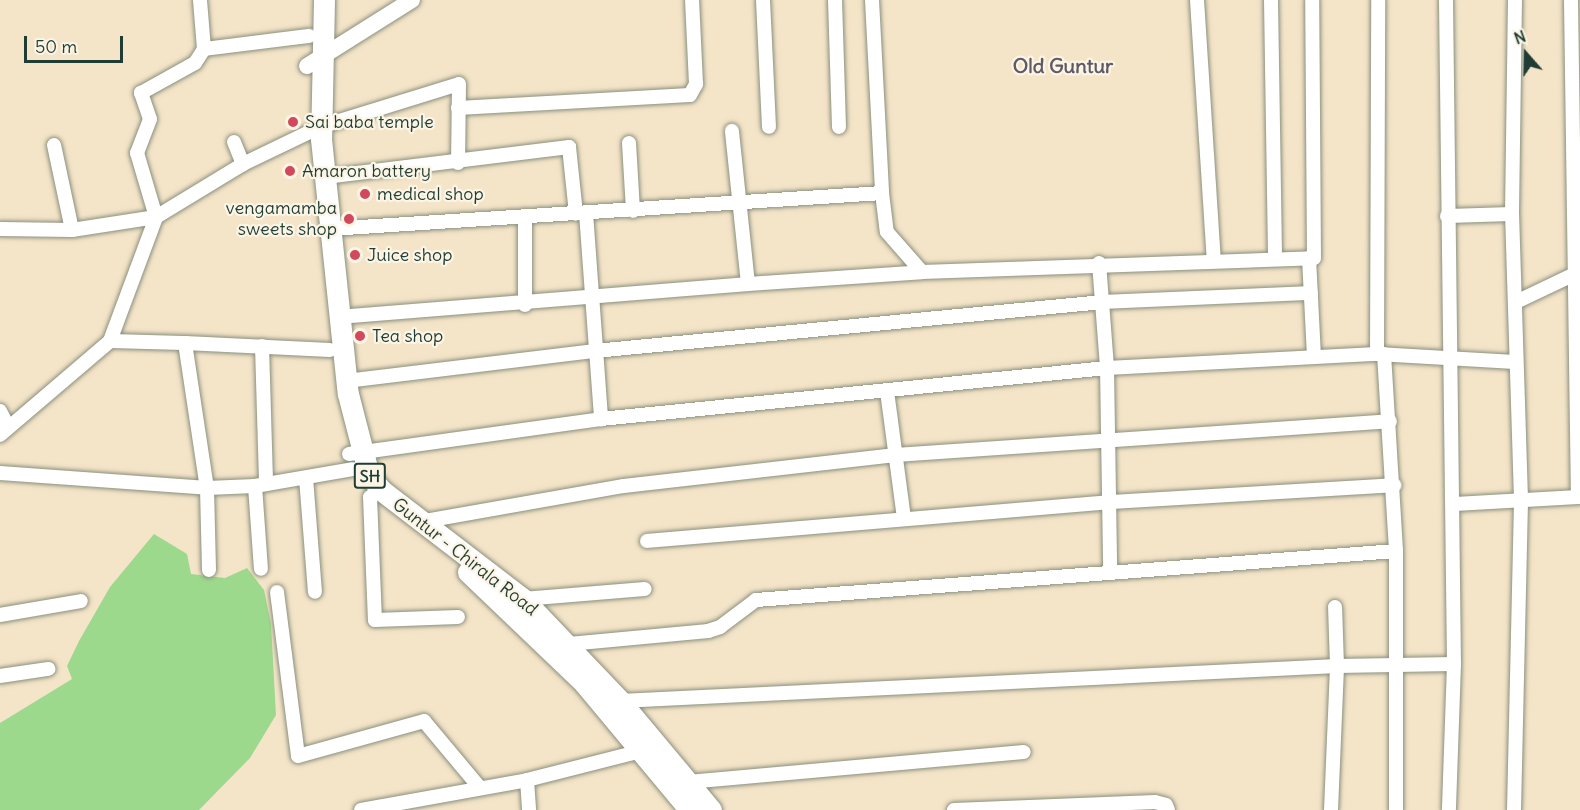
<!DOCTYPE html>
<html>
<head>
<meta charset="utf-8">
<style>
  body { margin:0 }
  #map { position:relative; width:1580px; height:810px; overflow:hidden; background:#f4e4c8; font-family:Delius,sans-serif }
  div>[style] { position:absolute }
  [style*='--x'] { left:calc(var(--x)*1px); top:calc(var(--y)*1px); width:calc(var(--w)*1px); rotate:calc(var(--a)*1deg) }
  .green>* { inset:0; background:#9dd98c }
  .roads { filter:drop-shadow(0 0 2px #8a907e) drop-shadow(0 0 2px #8a907e) }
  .minor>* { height:14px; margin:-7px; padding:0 7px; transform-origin:7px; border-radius:7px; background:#fff }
  .tertiary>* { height:16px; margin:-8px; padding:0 8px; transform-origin:8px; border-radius:8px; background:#fff }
  .primary>* { height:21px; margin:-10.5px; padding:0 10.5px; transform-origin:10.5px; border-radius:10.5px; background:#fff }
  .dots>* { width:16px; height:16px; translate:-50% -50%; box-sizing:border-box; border:3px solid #fcf5e5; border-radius:50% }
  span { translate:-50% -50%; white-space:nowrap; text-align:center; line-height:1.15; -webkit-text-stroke:4.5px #fcf5e5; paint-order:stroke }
  .shield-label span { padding:2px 4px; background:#fcf5e5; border:2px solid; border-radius:4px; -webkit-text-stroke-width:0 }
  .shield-label { font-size:16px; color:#1f3d34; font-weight:700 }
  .poi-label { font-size:18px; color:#1f3d34 }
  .left { translate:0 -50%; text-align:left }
  .right { translate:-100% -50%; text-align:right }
  .street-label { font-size:18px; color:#1f3d34 }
  .neighbourhood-label { font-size:20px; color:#5f5b66; font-weight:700 }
  .north { position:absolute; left:1496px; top:24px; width:60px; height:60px; -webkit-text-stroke:4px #fcf5e5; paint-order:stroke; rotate:340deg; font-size:16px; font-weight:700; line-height:24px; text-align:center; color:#1f3d34 }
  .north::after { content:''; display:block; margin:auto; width:21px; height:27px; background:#1f3d34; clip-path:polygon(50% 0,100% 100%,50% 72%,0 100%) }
  .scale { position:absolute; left:24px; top:36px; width:99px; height:27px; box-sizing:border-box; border:3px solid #1f3d34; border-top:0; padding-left:8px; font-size:18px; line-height:21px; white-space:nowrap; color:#1f3d34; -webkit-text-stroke:4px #fcf5e5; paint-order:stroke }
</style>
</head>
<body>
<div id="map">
  <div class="green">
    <div style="clip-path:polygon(154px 534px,187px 554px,191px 574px,225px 578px,247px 568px,264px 590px,271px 624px,276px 715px,250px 758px,199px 810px,0 810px,0 723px,72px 679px,67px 666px,79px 641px,110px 587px)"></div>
  </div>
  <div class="roads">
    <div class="minor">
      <div style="--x:763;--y:0;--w:127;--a:87.3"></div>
      <div style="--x:835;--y:0;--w:127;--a:88.2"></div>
      <div style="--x:872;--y:0;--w:193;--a:87"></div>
      <div style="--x:882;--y:193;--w:39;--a:83"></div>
      <div style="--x:887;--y:232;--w:53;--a:48.8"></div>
      <div style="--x:922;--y:272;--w:392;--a:-2"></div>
      <div style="--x:1314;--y:258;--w:258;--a:-90.4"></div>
      <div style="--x:1197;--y:0;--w:262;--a:86.3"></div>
      <div style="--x:1271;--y:0;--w:258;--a:89.1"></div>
      <div style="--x:1446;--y:0;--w:664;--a:89.31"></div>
      <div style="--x:1454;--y:664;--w:146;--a:92"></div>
      <div style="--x:1571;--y:0;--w:497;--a:89.2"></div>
      <div style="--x:204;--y:49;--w:106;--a:-7.1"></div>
      <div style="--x:458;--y:108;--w:232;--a:-3.2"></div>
      <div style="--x:690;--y:95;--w:13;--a:-61"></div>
      <div style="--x:696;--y:84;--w:84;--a:-92.7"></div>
      <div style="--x:234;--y:142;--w:24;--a:68"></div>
      <div style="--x:629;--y:143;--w:68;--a:86.6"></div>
      <div style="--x:54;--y:145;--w:87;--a:78"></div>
      <div style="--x:325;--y:177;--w:246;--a:-7"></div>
      <div style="--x:569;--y:147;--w:67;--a:84"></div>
      <div style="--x:586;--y:213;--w:207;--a:85.8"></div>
      <div style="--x:1447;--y:216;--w:65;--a:-1.8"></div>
      <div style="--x:525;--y:218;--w:87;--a:90"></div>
      <div style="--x:0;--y:229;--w:72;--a:0.8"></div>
      <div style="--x:72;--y:230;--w:85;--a:-8.8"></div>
      <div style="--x:156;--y:217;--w:67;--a:-106.5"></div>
      <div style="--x:137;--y:153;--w:36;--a:-69"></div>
      <div style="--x:150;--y:119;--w:28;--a:-109"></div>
      <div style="--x:141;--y:93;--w:62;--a:-29.1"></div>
      <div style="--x:195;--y:63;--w:17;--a:-57"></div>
      <div style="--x:204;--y:49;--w:49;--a:-94.7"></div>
      <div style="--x:330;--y:229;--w:553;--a:-3.73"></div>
      <div style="--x:1309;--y:258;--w:98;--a:87.1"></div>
      <div style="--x:1099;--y:263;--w:105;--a:85.6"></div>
      <div style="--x:1107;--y:368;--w:202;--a:89.1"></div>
      <div style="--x:748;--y:284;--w:174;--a:-3.9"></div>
      <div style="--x:1516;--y:302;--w:70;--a:-25.5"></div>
      <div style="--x:339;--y:317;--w:410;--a:-4.6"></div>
      <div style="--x:748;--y:284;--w:154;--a:-96"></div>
      <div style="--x:110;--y:341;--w:75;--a:1.5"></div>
      <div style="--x:185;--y:343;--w:147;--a:81.4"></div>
      <div style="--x:207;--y:488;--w:82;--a:88.6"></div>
      <div style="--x:185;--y:343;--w:145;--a:2.8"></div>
      <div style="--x:262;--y:346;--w:138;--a:88.3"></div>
      <div style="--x:1377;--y:354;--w:354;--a:-89.8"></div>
      <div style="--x:1384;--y:354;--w:197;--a:86.5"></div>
      <div style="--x:1396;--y:551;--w:259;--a:90"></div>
      <div style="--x:346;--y:381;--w:251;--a:-6.9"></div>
      <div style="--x:595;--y:351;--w:510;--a:-5.51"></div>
      <div style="--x:1103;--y:302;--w:208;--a:-2.5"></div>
      <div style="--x:887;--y:391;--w:129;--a:82.4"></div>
      <div style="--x:0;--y:411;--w:18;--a:63"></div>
      <div style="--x:0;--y:435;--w:145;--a:-40.5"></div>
      <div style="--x:110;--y:341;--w:132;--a:-69.6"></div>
      <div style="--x:156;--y:217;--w:102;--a:-31.3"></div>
      <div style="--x:243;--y:164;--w:85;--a:-25.7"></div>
      <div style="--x:320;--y:127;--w:145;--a:-17.2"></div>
      <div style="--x:459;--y:84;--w:79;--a:90.7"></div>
      <div style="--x:349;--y:454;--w:254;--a:-7.9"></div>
      <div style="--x:601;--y:419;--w:509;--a:-5.76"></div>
      <div style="--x:1107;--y:368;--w:270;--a:-3"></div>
      <div style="--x:1377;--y:354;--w:138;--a:3.3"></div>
      <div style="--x:0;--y:473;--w:208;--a:4.1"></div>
      <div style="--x:207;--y:488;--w:48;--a:-2.4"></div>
      <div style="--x:255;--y:486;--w:99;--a:-9.8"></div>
      <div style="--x:306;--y:478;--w:114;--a:85.5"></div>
      <div style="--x:255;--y:486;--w:83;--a:85.9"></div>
      <div style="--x:370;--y:497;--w:123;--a:87.7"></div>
      <div style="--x:375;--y:620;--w:83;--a:-2.1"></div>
      <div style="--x:1453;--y:504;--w:127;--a:-3.2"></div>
      <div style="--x:425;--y:521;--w:202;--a:-10"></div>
      <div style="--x:624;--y:486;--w:273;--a:-6.5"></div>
      <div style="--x:895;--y:455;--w:496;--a:-3.9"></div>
      <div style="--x:647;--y:541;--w:465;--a:-4.8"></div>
      <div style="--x:1110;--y:502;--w:285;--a:-3.4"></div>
      <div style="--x:277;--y:592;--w:165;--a:82.7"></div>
      <div style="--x:298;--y:756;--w:131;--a:-15.5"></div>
      <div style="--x:424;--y:721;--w:87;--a:50.1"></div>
      <div style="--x:523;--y:599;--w:122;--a:-4.7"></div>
      <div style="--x:0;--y:615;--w:82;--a:-9.8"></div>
      <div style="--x:569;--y:644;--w:140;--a:-5.3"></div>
      <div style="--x:708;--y:631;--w:13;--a:-18"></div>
      <div style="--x:720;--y:627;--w:45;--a:-36.9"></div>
      <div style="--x:756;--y:600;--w:642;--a:-4.38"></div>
      <div style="--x:0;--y:676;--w:49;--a:-8.3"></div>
      <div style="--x:620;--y:701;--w:718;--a:-2.79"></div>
      <div style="--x:1337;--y:666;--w:117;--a:-1"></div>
      <div style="--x:527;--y:780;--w:30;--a:86"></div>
      <div style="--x:688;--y:782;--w:337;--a:-5.1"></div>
      <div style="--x:361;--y:810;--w:169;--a:-10.2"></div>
      <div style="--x:527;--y:780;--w:119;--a:-14.2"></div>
      <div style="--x:954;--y:810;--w:201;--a:-2.3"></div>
      <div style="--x:1155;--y:802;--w:11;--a:15"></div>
      <div style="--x:1166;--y:805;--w:5;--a:68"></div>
      <div style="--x:1331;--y:810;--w:144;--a:-87.6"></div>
      <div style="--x:1337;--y:666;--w:59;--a:-91.9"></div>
      <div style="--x:1514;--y:810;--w:311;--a:-88.7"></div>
      <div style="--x:1521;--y:499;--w:285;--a:-91.8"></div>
      <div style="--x:1512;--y:214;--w:214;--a:-89.2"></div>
    </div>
    <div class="tertiary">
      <div style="--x:307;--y:66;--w:124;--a:-32.2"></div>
    </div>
    <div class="primary">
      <div style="--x:324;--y:0;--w:139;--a:91.2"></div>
      <div style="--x:321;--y:139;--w:256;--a:84"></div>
      <div style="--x:348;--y:394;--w:84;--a:75.5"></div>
      <div style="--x:369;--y:475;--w:19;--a:51"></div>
      <div style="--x:381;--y:490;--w:179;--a:37.5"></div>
      <div style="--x:523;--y:599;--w:141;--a:46.4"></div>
      <div style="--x:620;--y:701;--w:142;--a:50.1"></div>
      <div style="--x:468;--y:572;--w:161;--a:43.7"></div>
      <div style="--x:584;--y:683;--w:165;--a:50.2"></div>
    </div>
  </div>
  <div class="dots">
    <div style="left:293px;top:122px;background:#d1495b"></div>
    <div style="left:290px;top:171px;background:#d1495b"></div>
    <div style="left:365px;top:194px;background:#d1495b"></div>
    <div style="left:349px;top:219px;background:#d1495b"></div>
    <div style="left:355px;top:255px;background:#d1495b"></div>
    <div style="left:360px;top:336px;background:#d1495b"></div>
  </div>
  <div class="shield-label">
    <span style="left:370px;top:476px">SH</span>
  </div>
  <div class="poi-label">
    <span class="left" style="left:305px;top:122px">Sai baba temple</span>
    <span class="left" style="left:302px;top:171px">Amaron battery</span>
    <span class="left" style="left:377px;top:194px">medical shop</span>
    <span class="right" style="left:337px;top:219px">vengamamba<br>sweets shop</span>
    <span class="left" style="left:367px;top:255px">Juice shop</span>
    <span class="left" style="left:372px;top:336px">Tea shop</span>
  </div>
  <div class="street-label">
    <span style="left:465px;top:557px;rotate:38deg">Guntur - Chirala Road</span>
  </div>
  <div class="neighbourhood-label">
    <span style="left:1063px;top:65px">Old Guntur</span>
  </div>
  <div class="north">N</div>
  <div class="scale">50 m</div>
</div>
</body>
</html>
